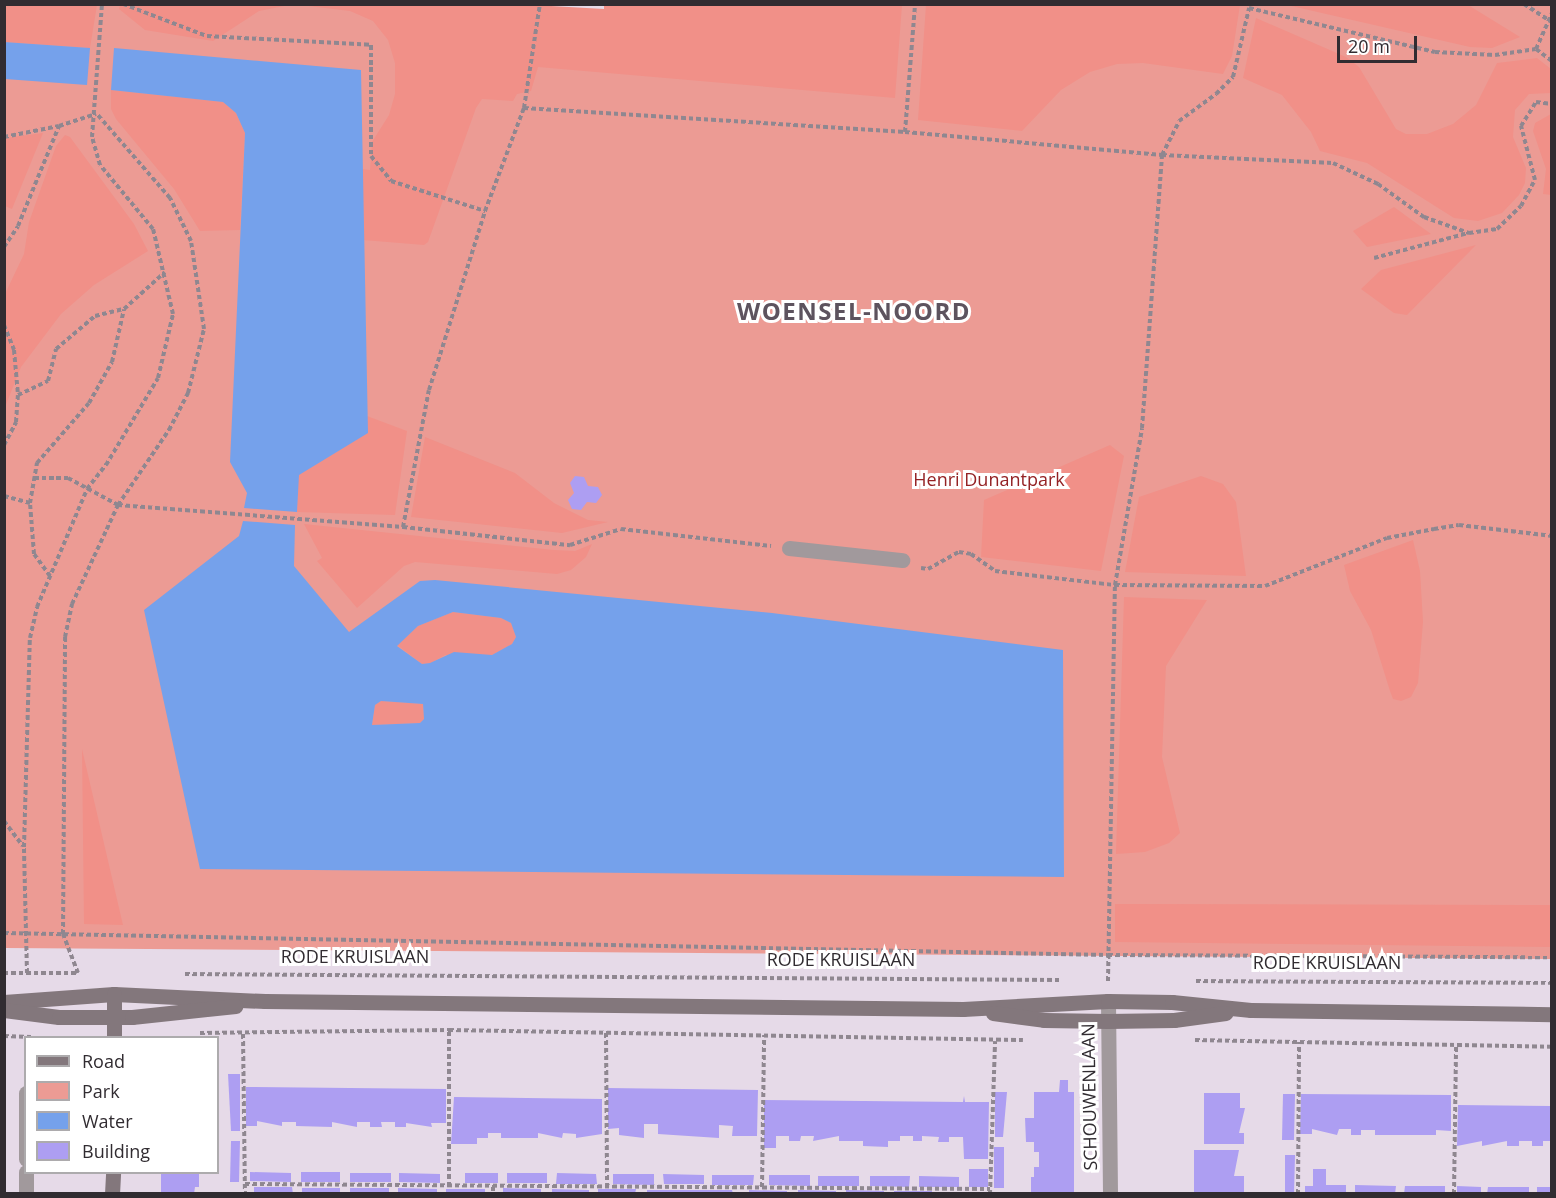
<!DOCTYPE html>
<html>
<head>
<meta charset="utf-8">
<style>
  body { margin:0 }
  #map { position:relative; width:1556px; height:1198px; overflow:hidden; background:#e6dae8; font-family:"Open Sans",sans-serif }
  div>[style] { position:absolute }
  [style*='--x'] { left:calc(var(--x)*1px); top:calc(var(--y)*1px); width:calc(var(--w)*1px); rotate:calc(var(--a)*1deg) }
  .green>* { inset:0; background:#ec9b94 }
  .forest>* { inset:0; background:#f19088 }
  .water>* { inset:0; background:#75a1eb }
  .building>* { inset:0; background:#ad9ef2 }
  .path>* { height:4px; margin-top:-2px; transform-origin:0; background:repeating-linear-gradient(90deg,#8f8790 0 4.5px,transparent 0 7.5px) }
  .street>* { height:15px; margin:-7.5px; padding:0 7.5px; transform-origin:7.5px; border-radius:7.5px; background:#a1999c }
  .secondary>* { height:15px; margin:-7.5px; padding:0 7.5px; transform-origin:7.5px; border-radius:7.5px; background:#83777c }
  span { translate:-50% -50%; white-space:nowrap; text-align:center; line-height:1.15; -webkit-text-stroke:6px #fff; paint-order:stroke }
  .park-label { font-size:18px; color:#942224 }
  .street-label { font-size:18px; color:#312c31 }
  .district-label { font-size:24px; color:#5d535e; font-weight:700; letter-spacing:1.5px }
  .frame { position:absolute; inset:0; border:6px solid #312c31; pointer-events:none }
  .legend { position:absolute; left:24px; top:1036px; width:195px; height:138px; box-sizing:border-box; background:#fff; border:2px solid #adabad; margin:0; padding:8px 10px; list-style:none; font-size:18px; color:#312c31 }
  .legend li { display:flex; align-items:center; gap:12px; height:30px }
  .legend b { width:30px; border:2px solid #adabad }
  .scale { position:absolute; left:1337px; top:36px; width:80px; height:27px; box-sizing:border-box; border:3px solid #312c31; border-top:0; padding-left:8px; font-size:18px; line-height:21px; white-space:nowrap; color:#312c31; -webkit-text-stroke:4px #fff; paint-order:stroke }
</style>
</head>
<body>
<div id="map">
  <div class="green">
    <div style="clip-path:polygon(5px 5px,448px 5px,446px 33px,696px 5px,1551px 5px,1551px 959px,5px 948px)"></div>
  </div>
  <div class="forest">
    <div style="clip-path:polygon(516px 4px,604px 9px,604px 4px,902px 5px,895px 98px,538px 67px,531px 91px,517px 94px,513px 101px,482px 99px,476px 108px,428px 242px,424px 245px,363px 240px,362px 169px,370px 170px,372px 142px,389px 115px,395px 94px,395px 63px,388px 40px,373px 21px,350px 11px,300px 5px)"></div>
    <div style="clip-path:polygon(4px 5px,97px 5px,90px 48px,5px 42px)"></div>
    <div style="clip-path:polygon(120px 5px,120px 4px,289px 5px,259px 11px,213px 41px,145px 30px,119px 9px)"></div>
    <div style="clip-path:polygon(926px 5px,926px 4px,1240px 5px,1232px 56px,1223px 74px,1143px 63px,1117px 64px,1090px 72px,1061px 90px,1022px 131px,918px 120px)"></div>
    <div style="clip-path:polygon(1287px 5px,1468px 5px,1520px 37px,1492px 48px,1470px 47px)"></div>
    <div style="clip-path:polygon(1256px 18px,1346px 57px,1359px 67px,1396px 129px,1406px 134px,1427px 134px,1453px 124px,1476px 105px,1497px 63px,1537px 58px,1551px 69px,1551px 93px,1529px 94px,1515px 110px,1513px 137px,1526px 168px,1525px 183px,1519px 195px,1502px 213px,1478px 221px,1454px 218px,1367px 163px,1320px 151px,1311px 132px,1282px 95px,1243px 78px)"></div>
    <div style="clip-path:polygon(111px 90px,223px 102px,236px 113px,245px 133px,240px 230px,200px 231px,174px 189px,116px 119px,111px 109px)"></div>
    <div style="clip-path:polygon(1551px 114px,1551px 195px,1543px 194px,1546px 169px,1533px 131px,1535px 123px)"></div>
    <div style="clip-path:polygon(43px 133px,12px 209px,5px 206px,5px 138px)"></div>
    <div style="clip-path:polygon(65px 135px,70px 137px,134px 224px,148px 251px,94px 285px,61px 314px,21px 367px,5px 407px,5px 294px,24px 254px,29px 222px,56px 146px)"></div>
    <div style="clip-path:polygon(1394px 207px,1431px 234px,1367px 247px,1353px 231px)"></div>
    <div style="clip-path:polygon(1476px 245px,1407px 315px,1394px 313px,1361px 289px,1381px 270px)"></div>
    <div style="clip-path:polygon(367px 416px,407px 431px,395px 515px,297px 512px,298px 475px,367px 433px)"></div>
    <div style="clip-path:polygon(425px 437px,515px 473px,554px 503px,588px 520px,608px 522px,562px 533px,411px 517px)"></div>
    <div style="clip-path:polygon(1110px 445px,1124px 456px,1101px 571px,981px 557px,984px 500px)"></div>
    <div style="clip-path:polygon(1201px 476px,1223px 484px,1236px 502px,1246px 576px,1125px 572px,1139px 497px)"></div>
    <div style="clip-path:polygon(304px 524px,554px 550px,575px 551px,592px 544px,586px 557px,571px 570px,557px 574px,415px 562px,404px 566px,357px 608px,317px 561px,322px 558px)"></div>
    <div style="clip-path:polygon(1413px 540px,1420px 571px,1423px 622px,1418px 683px,1411px 697px,1401px 701px,1393px 699px,1390px 691px,1371px 630px,1350px 591px,1344px 565px)"></div>
    <div style="clip-path:polygon(1124px 597px,1207px 600px,1166px 666px,1162px 757px,1180px 833px,1169px 843px,1145px 852px,1116px 854px)"></div>
    <div style="clip-path:polygon(453px 612px,501px 618px,511px 623px,516px 637px,512px 644px,492px 655px,445px 655px,431px 663px,422px 664px,397px 645px,418px 626px)"></div>
    <div style="clip-path:polygon(381px 701px,423px 704px,424px 719px,420px 723px,372px 725px,375px 705px)"></div>
    <div style="clip-path:polygon(82px 749px,123px 925px,84px 924px)"></div>
    <div style="clip-path:polygon(1115px 904px,1551px 905px,1551px 947px,1115px 942px)"></div>
  </div>
  <div class="water">
    <div style="clip-path:polygon(4px 42px,90px 48px,87px 85px,5px 79px)"></div>
    <div style="clip-path:polygon(114px 48px,361px 70px,368px 433px,299px 475px,297px 512px,244px 508px,247px 493px,230px 462px,245px 133px,236px 113px,223px 102px,111px 90px)"></div>
    <div style="clip-path:polygon(evenodd,243px 521px,295px 525px,294px 566px,349px 632px,420px 581px,435px 580px,772px 613px,1063px 650px,1064px 877px,200px 869px,144px 610px,239px 536px,243px 521px,453px 612px,501px 618px,511px 623px,516px 637px,512px 644px,492px 655px,454px 652px,430px 663px,422px 664px,397px 646px,418px 626px,453px 612px,243px 521px,381px 701px,423px 704px,424px 719px,420px 723px,372px 725px,375px 705px,381px 701px)"></div>
  </div>
  <div class="building">
    <div style="clip-path:polygon(575px 476px,584px 477px,588px 486px,598px 487px,602px 495px,596px 503px,587px 502px,581px 510px,572px 509px,568px 500px,574px 493px,570px 483px)"></div>
    <div style="clip-path:polygon(228px 1074px,240px 1074px,240px 1131px,231px 1131px)"></div>
    <div style="clip-path:polygon(1060px 1080px,1068px 1080px,1068px 1092px,1074px 1092px,1074px 1194px,1031px 1194px,1031px 1177px,1034px 1177px,1034px 1167px,1039px 1167px,1039px 1152px,1034px 1152px,1034px 1142px,1026px 1142px,1025px 1118px,1034px 1118px,1034px 1092px,1059px 1092px)"></div>
    <div style="clip-path:polygon(246px 1087px,446px 1089px,446px 1123px,431px 1123px,432px 1127px,406px 1123px,406px 1127px,395px 1127px,395px 1122px,381px 1122px,382px 1127px,370px 1127px,370px 1122px,357px 1122px,357px 1127px,332px 1122px,332px 1127px,296px 1126px,296px 1122px,282px 1122px,282px 1126px,257px 1121px,257px 1126px,246px 1126px)"></div>
    <div style="clip-path:polygon(608px 1088px,758px 1090px,757px 1136px,732px 1136px,733px 1126px,719px 1125px,719px 1138px,658px 1134px,658px 1124px,644px 1124px,644px 1138px,619px 1135px,619px 1128px,608px 1129px)"></div>
    <div style="clip-path:polygon(995px 1092px,1007px 1092px,1003px 1137px,995px 1137px)"></div>
    <div style="clip-path:polygon(1204px 1093px,1240px 1093px,1240px 1108px,1245px 1108px,1239px 1133px,1244px 1133px,1244px 1144px,1204px 1144px)"></div>
    <div style="clip-path:polygon(1283px 1094px,1295px 1094px,1294px 1140px,1282px 1140px)"></div>
    <div style="clip-path:polygon(1301px 1094px,1451px 1095px,1451px 1131px,1436px 1130px,1436px 1135px,1375px 1135px,1375px 1130px,1361px 1130px,1361px 1135px,1351px 1135px,1351px 1129px,1339px 1129px,1337px 1135px,1312px 1129px,1312px 1134px,1300px 1134px)"></div>
    <div style="clip-path:polygon(964px 1096px,965px 1102px,989px 1102px,988px 1159px,964px 1159px,963px 1137px,949px 1137px,949px 1142px,938px 1142px,939px 1137px,922px 1136px,922px 1141px,913px 1141px,913px 1136px,900px 1136px,900px 1141px,888px 1141px,888px 1147px,863px 1146px,863px 1141px,839px 1141px,839px 1136px,813px 1141px,814px 1136px,801px 1136px,800px 1141px,789px 1141px,789px 1136px,776px 1136px,776px 1148px,764px 1148px,764px 1100px,963px 1102px)"></div>
    <div style="clip-path:polygon(454px 1097px,602px 1099px,602px 1134px,576px 1138px,576px 1134px,563px 1133px,562px 1138px,538px 1133px,538px 1138px,501px 1138px,501px 1133px,488px 1133px,488px 1138px,477px 1138px,477px 1144px,451px 1144px)"></div>
    <div style="clip-path:polygon(1458px 1105px,1551px 1106px,1551px 1141px,1543px 1141px,1543px 1146px,1532px 1146px,1532px 1141px,1519px 1141px,1519px 1146px,1507px 1146px,1507px 1141px,1482px 1146px,1482px 1141px,1457px 1146px)"></div>
    <div style="clip-path:polygon(231px 1141px,240px 1141px,239px 1182px,230px 1182px)"></div>
    <div style="clip-path:polygon(994px 1147px,1004px 1147px,1004px 1188px,994px 1188px)"></div>
    <div style="clip-path:polygon(1194px 1150px,1239px 1150px,1234px 1176px,1244px 1176px,1244px 1194px,1194px 1194px)"></div>
    <div style="clip-path:polygon(1285px 1155px,1295px 1155px,1294px 1194px,1285px 1194px)"></div>
    <div style="clip-path:polygon(969px 1169px,988px 1169px,988px 1187px,969px 1187px)"></div>
    <div style="clip-path:polygon(1313px 1169px,1326px 1169px,1326px 1185px,1346px 1185px,1346px 1194px,1305px 1194px,1305px 1186px,1313px 1186px)"></div>
    <div style="clip-path:polygon(250px 1172px,291px 1173px,291px 1182px,250px 1181px)"></div>
    <div style="clip-path:polygon(301px 1172px,340px 1172px,340px 1182px,301px 1182px)"></div>
    <div style="clip-path:polygon(161px 1173px,199px 1173px,199px 1187px,195px 1187px,194px 1194px,161px 1194px)"></div>
    <div style="clip-path:polygon(350px 1173px,391px 1173px,391px 1182px,350px 1182px)"></div>
    <div style="clip-path:polygon(399px 1173px,440px 1174px,440px 1183px,399px 1182px)"></div>
    <div style="clip-path:polygon(465px 1173px,498px 1173px,498px 1183px,465px 1183px)"></div>
    <div style="clip-path:polygon(507px 1173px,547px 1173px,547px 1183px,507px 1183px)"></div>
    <div style="clip-path:polygon(557px 1173px,596px 1174px,597px 1184px,556px 1184px)"></div>
    <div style="clip-path:polygon(613px 1174px,654px 1174px,654px 1185px,613px 1184px)"></div>
    <div style="clip-path:polygon(663px 1174px,704px 1175px,704px 1184px,664px 1184px)"></div>
    <div style="clip-path:polygon(712px 1175px,754px 1175px,753px 1185px,712px 1185px)"></div>
    <div style="clip-path:polygon(769px 1175px,810px 1175px,810px 1186px,769px 1185px)"></div>
    <div style="clip-path:polygon(818px 1176px,859px 1176px,859px 1186px,818px 1186px)"></div>
    <div style="clip-path:polygon(870px 1176px,910px 1176px,909px 1187px,870px 1186px)"></div>
    <div style="clip-path:polygon(919px 1176px,959px 1177px,959px 1187px,919px 1187px)"></div>
    <div style="clip-path:polygon(1355px 1185px,1396px 1186px,1395px 1194px,1355px 1194px)"></div>
    <div style="clip-path:polygon(1405px 1186px,1445px 1186px,1445px 1194px,1404px 1194px)"></div>
    <div style="clip-path:polygon(1457px 1186px,1481px 1187px,1481px 1194px,1457px 1194px)"></div>
    <div style="clip-path:polygon(254px 1187px,292px 1187px,293px 1194px,254px 1194px)"></div>
    <div style="clip-path:polygon(1488px 1187px,1529px 1187px,1529px 1194px,1487px 1194px)"></div>
    <div style="clip-path:polygon(1537px 1187px,1551px 1187px,1551px 1194px,1537px 1194px)"></div>
    <div style="clip-path:polygon(302px 1188px,340px 1188px,340px 1194px,302px 1194px)"></div>
    <div style="clip-path:polygon(350px 1188px,389px 1188px,389px 1194px,350px 1194px)"></div>
    <div style="clip-path:polygon(398px 1188px,437px 1189px,437px 1194px,398px 1194px)"></div>
    <div style="clip-path:polygon(503px 1188px,541px 1189px,541px 1194px,503px 1194px)"></div>
    <div style="clip-path:polygon(446px 1189px,485px 1189px,485px 1194px,446px 1194px)"></div>
    <div style="clip-path:polygon(552px 1189px,589px 1190px,589px 1194px,552px 1194px)"></div>
    <div style="clip-path:polygon(598px 1189px,636px 1189px,635px 1194px,598px 1194px)"></div>
    <div style="clip-path:polygon(647px 1190px,732px 1190px,733px 1194px,647px 1194px)"></div>
    <div style="clip-path:polygon(749px 1190px,787px 1191px,787px 1194px,749px 1194px)"></div>
    <div style="clip-path:polygon(798px 1190px,836px 1191px,836px 1194px,798px 1194px)"></div>
    <div style="clip-path:polygon(846px 1190px,884px 1191px,884px 1194px,846px 1194px)"></div>
    <div style="clip-path:polygon(894px 1191px,932px 1191px,932px 1194px,894px 1194px)"></div>
  </div>
  <div class="path">
    <div style="--x:123;--y:4;--w:90;--a:20.9"></div>
    <div style="--x:207;--y:36;--w:164;--a:3.1"></div>
    <div style="--x:371;--y:45;--w:111;--a:90"></div>
    <div style="--x:371;--y:156;--w:32;--a:51"></div>
    <div style="--x:391;--y:181;--w:99;--a:17.7"></div>
    <div style="--x:1524;--y:4;--w:33;--a:33"></div>
    <div style="--x:1536;--y:49;--w:39;--a:-66"></div>
    <div style="--x:524;--y:108;--w:105;--a:-81.3"></div>
    <div style="--x:905;--y:132;--w:128;--a:-85.5"></div>
    <div style="--x:4;--y:137;--w:56;--a:-11.3"></div>
    <div style="--x:59;--y:126;--w:39;--a:-18"></div>
    <div style="--x:4;--y:247;--w:25;--a:-56"></div>
    <div style="--x:18;--y:226;--w:108;--a:-67.7"></div>
    <div style="--x:1374;--y:258;--w:97;--a:-14.9"></div>
    <div style="--x:4;--y:325;--w:27;--a:68"></div>
    <div style="--x:14;--y:350;--w:45;--a:84.9"></div>
    <div style="--x:4;--y:445;--w:26;--a:-62"></div>
    <div style="--x:16;--y:422;--w:27;--a:-86"></div>
    <div style="--x:18;--y:395;--w:33;--a:-25"></div>
    <div style="--x:48;--y:381;--w:33;--a:-76"></div>
    <div style="--x:56;--y:349;--w:51;--a:-40.2"></div>
    <div style="--x:95;--y:316;--w:30;--a:-14"></div>
    <div style="--x:34;--y:478;--w:34;--a:0"></div>
    <div style="--x:68;--y:478;--w:57;--a:28.4"></div>
    <div style="--x:118;--y:505;--w:286;--a:4.4"></div>
    <div style="--x:403;--y:527;--w:168;--a:6.2"></div>
    <div style="--x:570;--y:545;--w:53;--a:-17.4"></div>
    <div style="--x:621;--y:529;--w:151;--a:6.5"></div>
    <div style="--x:4;--y:496;--w:27;--a:15"></div>
    <div style="--x:403;--y:527;--w:139;--a:-79.3"></div>
    <div style="--x:429;--y:390;--w:188;--a:-72.6"></div>
    <div style="--x:485;--y:211;--w:110;--a:-69.3"></div>
    <div style="--x:524;--y:108;--w:382;--a:3.6"></div>
    <div style="--x:905;--y:132;--w:258;--a:5.1"></div>
    <div style="--x:1162;--y:155;--w:171;--a:2.7"></div>
    <div style="--x:1333;--y:163;--w:50;--a:25"></div>
    <div style="--x:1378;--y:184;--w:57;--a:35.7"></div>
    <div style="--x:1424;--y:217;--w:48;--a:19.6"></div>
    <div style="--x:1469;--y:233;--w:28;--a:-8"></div>
    <div style="--x:1497;--y:229;--w:33;--a:-44"></div>
    <div style="--x:1521;--y:206;--w:30;--a:-62"></div>
    <div style="--x:1535;--y:180;--w:56;--a:-104.5"></div>
    <div style="--x:1521;--y:126;--w:28;--a:-58"></div>
    <div style="--x:1536;--y:102;--w:16;--a:7"></div>
    <div style="--x:921;--y:568;--w:7;--a:8"></div>
    <div style="--x:928;--y:569;--w:35;--a:-29"></div>
    <div style="--x:959;--y:552;--w:12;--a:9"></div>
    <div style="--x:971;--y:554;--w:29;--a:35"></div>
    <div style="--x:995;--y:571;--w:121;--a:6.7"></div>
    <div style="--x:1115;--y:585;--w:150;--a:0.4"></div>
    <div style="--x:1265;--y:586;--w:131;--a:-21.5"></div>
    <div style="--x:1387;--y:538;--w:48;--a:-10.8"></div>
    <div style="--x:1434;--y:529;--w:25;--a:-9"></div>
    <div style="--x:1459;--y:525;--w:94;--a:6.7"></div>
    <div style="--x:50;--y:576;--w:27;--a:-126"></div>
    <div style="--x:34;--y:554;--w:51;--a:-94.5"></div>
    <div style="--x:30;--y:503;--w:41;--a:-80.1"></div>
    <div style="--x:37;--y:463;--w:79;--a:-49.1"></div>
    <div style="--x:89;--y:403;--w:47;--a:-60.7"></div>
    <div style="--x:112;--y:362;--w:54;--a:-77.2"></div>
    <div style="--x:124;--y:309;--w:55;--a:-42.1"></div>
    <div style="--x:4;--y:821;--w:31;--a:53"></div>
    <div style="--x:4;--y:933;--w:1104;--a:1.14"></div>
    <div style="--x:1108;--y:955;--w:444;--a:0.3"></div>
    <div style="--x:4;--y:973;--w:75;--a:0"></div>
    <div style="--x:27;--y:973;--w:126;--a:-91.4"></div>
    <div style="--x:24;--y:847;--w:209;--a:-88.4"></div>
    <div style="--x:30;--y:638;--w:32;--a:-77"></div>
    <div style="--x:37;--y:607;--w:128;--a:-67"></div>
    <div style="--x:87;--y:489;--w:31;--a:-52"></div>
    <div style="--x:106;--y:465;--w:101;--a:-59.1"></div>
    <div style="--x:158;--y:378;--w:66;--a:-76.8"></div>
    <div style="--x:173;--y:314;--w:87;--a:-103.2"></div>
    <div style="--x:153;--y:229;--w:83;--a:-129.6"></div>
    <div style="--x:100;--y:165;--w:29;--a:-106"></div>
    <div style="--x:92;--y:137;--w:133;--a:-85.7"></div>
    <div style="--x:78;--y:973;--w:42;--a:-111"></div>
    <div style="--x:63;--y:934;--w:297;--a:-89.6"></div>
    <div style="--x:65;--y:637;--w:34;--a:-78"></div>
    <div style="--x:72;--y:604;--w:109;--a:-65.1"></div>
    <div style="--x:118;--y:505;--w:91;--a:-55.8"></div>
    <div style="--x:169;--y:430;--w:42;--a:-62.8"></div>
    <div style="--x:188;--y:393;--w:66;--a:-76"></div>
    <div style="--x:204;--y:329;--w:89;--a:-98.4"></div>
    <div style="--x:191;--y:241;--w:48;--a:-116"></div>
    <div style="--x:170;--y:198;--w:111;--a:-131"></div>
    <div style="--x:185;--y:974;--w:875;--a:0.39"></div>
    <div style="--x:1108;--y:981;--w:396;--a:-89"></div>
    <div style="--x:1115;--y:585;--w:159;--a:-80.2"></div>
    <div style="--x:1142;--y:428;--w:274;--a:-85.8"></div>
    <div style="--x:1162;--y:155;--w:38;--a:-63"></div>
    <div style="--x:1179;--y:121;--w:46;--a:-36.1"></div>
    <div style="--x:1216;--y:94;--w:24;--a:-45"></div>
    <div style="--x:1233;--y:77;--w:71;--a:-76.9"></div>
    <div style="--x:1249;--y:8;--w:191;--a:13.3"></div>
    <div style="--x:1435;--y:52;--w:60;--a:2.9"></div>
    <div style="--x:1495;--y:55;--w:41;--a:-8.3"></div>
    <div style="--x:1536;--y:49;--w:20;--a:37"></div>
    <div style="--x:1196;--y:981;--w:356;--a:0.3"></div>
    <div style="--x:200;--y:1033;--w:249;--a:-0.7"></div>
    <div style="--x:449;--y:1030;--w:574;--a:1"></div>
    <div style="--x:606;--y:1033;--w:154;--a:89.6"></div>
    <div style="--x:243;--y:1034;--w:160;--a:89.3"></div>
    <div style="--x:4;--y:1036;--w:27;--a:2"></div>
    <div style="--x:1195;--y:1040;--w:357;--a:1.1"></div>
    <div style="--x:245;--y:1184;--w:745;--a:0.38"></div>
    <div style="--x:449;--y:1186;--w:156;--a:-90"></div>
    <div style="--x:493;--y:1187;--w:7;--a:90"></div>
    <div style="--x:762;--y:1187;--w:152;--a:-89.2"></div>
    <div style="--x:990;--y:1194;--w:153;--a:-88.1"></div>
    <div style="--x:1298;--y:1194;--w:152;--a:-89.6"></div>
    <div style="--x:1454;--y:1194;--w:148;--a:-89.2"></div>
  </div>
  <div class="street">
    <div style="--x:789;--y:548;--w:114;--a:6.1"></div>
    <div style="--x:1108;--y:1001;--w:193;--a:89.4"></div>
    <div style="--x:26;--y:1093;--w:66;--a:90"></div>
    <div style="--x:26;--y:1194;--w:22;--a:-90"></div>
  </div>
  <div class="secondary">
    <div style="--x:4;--y:1002;--w:110;--a:-4.2"></div>
    <div style="--x:114;--y:994;--w:151;--a:2.7"></div>
    <div style="--x:265;--y:1001;--w:698;--a:0.66"></div>
    <div style="--x:963;--y:1009;--w:145;--a:-3.2"></div>
    <div style="--x:1108;--y:1001;--w:64;--a:0.9"></div>
    <div style="--x:1172;--y:1002;--w:79;--a:5.8"></div>
    <div style="--x:1251;--y:1010;--w:301;--a:0.8"></div>
    <div style="--x:4;--y:1010;--w:55;--a:7.3"></div>
    <div style="--x:59;--y:1017;--w:73;--a:0"></div>
    <div style="--x:132;--y:1017;--w:104;--a:-6.1"></div>
    <div style="--x:993;--y:1013;--w:51;--a:7.8"></div>
    <div style="--x:1044;--y:1020;--w:64;--a:0.9"></div>
    <div style="--x:1108;--y:1021;--w:66;--a:-0.9"></div>
    <div style="--x:1174;--y:1020;--w:52;--a:-7.7"></div>
    <div style="--x:114;--y:1038;--w:44;--a:-90"></div>
    <div style="--x:112;--y:1194;--w:22;--a:-87"></div>
  </div>
  <div class="park-label">
    <span style="left:989px;top:479px">Henri Dunantpark</span>
  </div>
  <div class="street-label">
    <span style="left:355px;top:956px">RODE KRUISLAAN</span>
    <span style="left:841px;top:959px">RODE KRUISLAAN</span>
    <span style="left:1327px;top:962px">RODE KRUISLAAN</span>
    <span style="left:1089px;top:1097px;rotate:-91deg">SCHOUWENLAAN</span>
  </div>
  <div class="district-label">
    <span style="left:854px;top:311px">WOENSEL-NOORD</span>
  </div>
  <div class="frame"></div>
  <ul class="legend">
  <li><b style="height:8px;background:#83777c"></b>Road</li>
  <li><b style="height:16px;background:#ec9b94"></b>Park</li>
  <li><b style="height:16px;background:#75a1eb"></b>Water</li>
  <li><b style="height:16px;background:#ad9ef2"></b>Building</li>
  </ul>
  <div class="scale">20 m</div>
</div>
</body>
</html>
